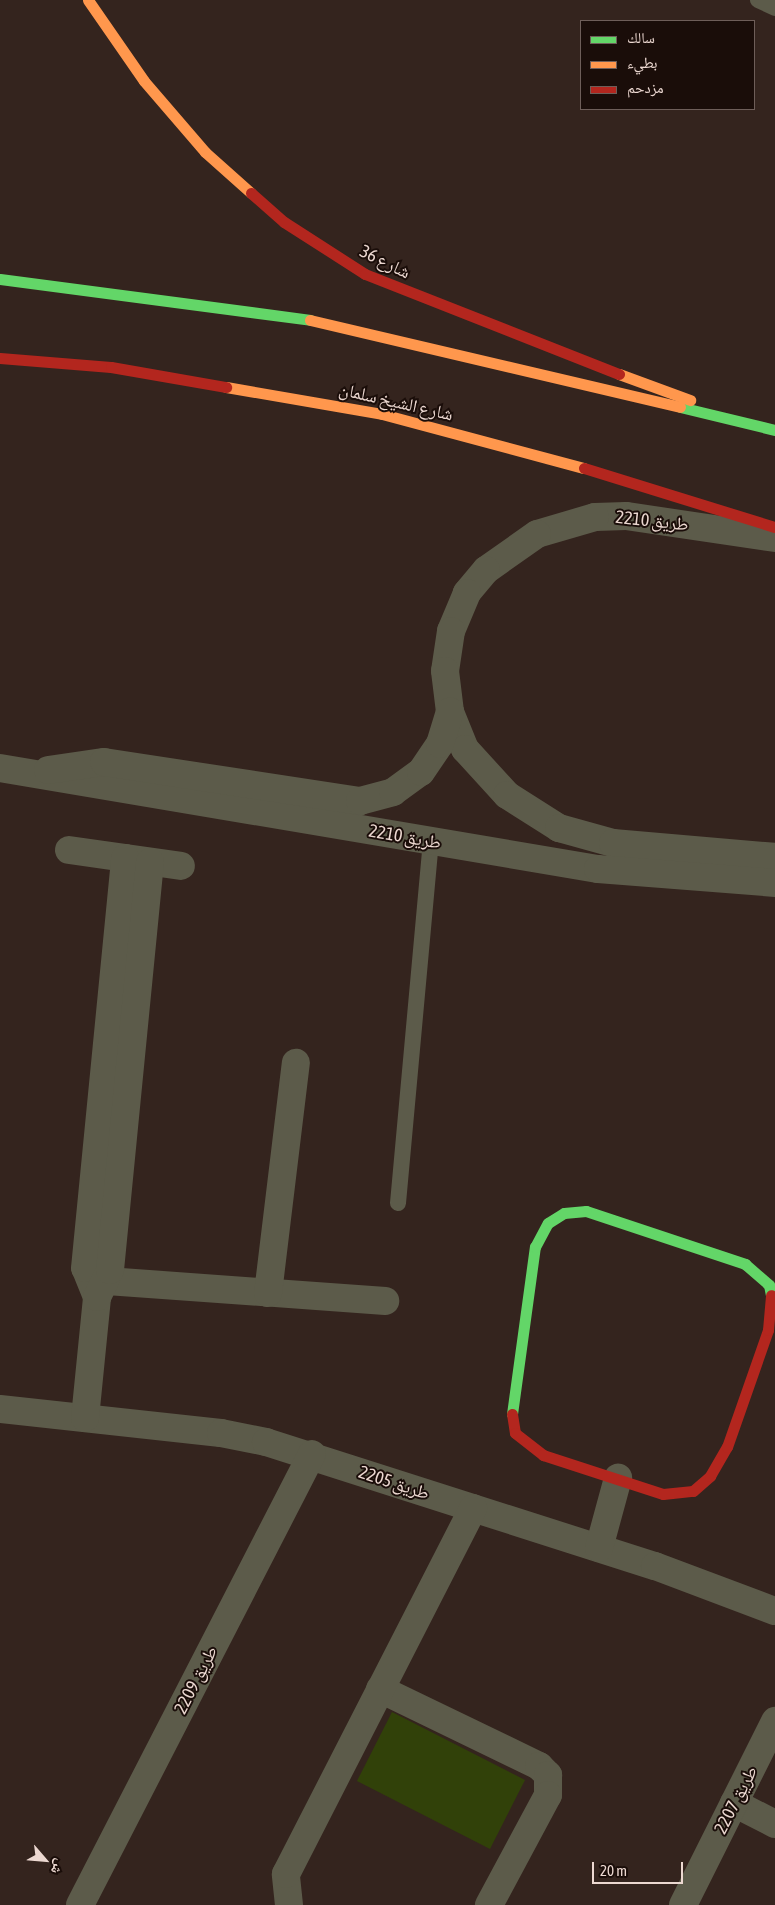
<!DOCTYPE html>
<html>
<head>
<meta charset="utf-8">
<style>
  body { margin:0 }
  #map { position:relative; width:775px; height:1905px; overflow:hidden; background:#34241e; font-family:"Asap Condensed","Noto Naskh Arabic",sans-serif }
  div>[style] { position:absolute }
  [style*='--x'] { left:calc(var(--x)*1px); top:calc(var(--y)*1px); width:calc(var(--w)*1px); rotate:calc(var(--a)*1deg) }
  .green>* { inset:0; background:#314109 }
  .lane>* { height:16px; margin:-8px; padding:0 8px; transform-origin:8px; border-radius:8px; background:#5c5b4a }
  .street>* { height:28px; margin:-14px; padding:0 14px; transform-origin:14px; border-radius:14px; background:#5c5b4a }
  .fast>* { height:11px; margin:-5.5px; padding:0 5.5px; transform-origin:5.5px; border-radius:5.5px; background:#63d668 }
  .slow>* { height:11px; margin:-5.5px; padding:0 5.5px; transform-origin:5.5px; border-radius:5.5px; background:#ff974d }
  .jam>* { height:11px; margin:-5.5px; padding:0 5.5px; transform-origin:5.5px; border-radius:5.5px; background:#b3261e }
  span { translate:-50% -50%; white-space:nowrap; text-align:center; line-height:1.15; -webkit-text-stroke:4px #1a0d09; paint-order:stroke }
  .street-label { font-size:18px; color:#ecd8d1 }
  .legend { position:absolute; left:580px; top:20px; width:175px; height:90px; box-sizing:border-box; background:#1a0d09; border:1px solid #6e5e59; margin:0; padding:6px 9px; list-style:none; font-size:15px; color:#ecd8d1 }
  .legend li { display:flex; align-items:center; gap:10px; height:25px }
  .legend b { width:25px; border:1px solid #6e5e59 }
  .north { position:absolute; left:20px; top:1835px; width:50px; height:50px; -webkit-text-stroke:4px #1a0d09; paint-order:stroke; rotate:117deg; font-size:14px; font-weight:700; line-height:20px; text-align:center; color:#ecd8d1 }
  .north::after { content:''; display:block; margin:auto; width:18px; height:22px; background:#ecd8d1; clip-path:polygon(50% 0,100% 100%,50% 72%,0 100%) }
  .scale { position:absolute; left:592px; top:1862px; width:91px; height:22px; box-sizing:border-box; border:2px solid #ecd8d1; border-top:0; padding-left:6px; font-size:15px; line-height:18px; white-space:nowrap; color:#ecd8d1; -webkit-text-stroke:4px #1a0d09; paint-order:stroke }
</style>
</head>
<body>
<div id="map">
  <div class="green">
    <div style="clip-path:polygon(392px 1712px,525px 1780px,490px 1849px,357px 1781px)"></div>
  </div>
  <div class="lane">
    <div style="--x:758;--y:0;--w:19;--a:25"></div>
    <div style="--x:398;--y:1203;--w:364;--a:-84.8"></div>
  </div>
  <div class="street">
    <div style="--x:775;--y:538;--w:151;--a:-171.6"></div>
    <div style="--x:626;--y:516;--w:31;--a:178"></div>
    <div style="--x:595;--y:517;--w:60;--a:163.7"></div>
    <div style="--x:537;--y:534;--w:62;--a:144.8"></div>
    <div style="--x:486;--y:570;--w:30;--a:130"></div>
    <div style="--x:467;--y:593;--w:41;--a:112.8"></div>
    <div style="--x:451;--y:631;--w:40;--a:98.5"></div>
    <div style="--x:445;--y:671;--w:41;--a:83"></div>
    <div style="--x:450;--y:712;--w:40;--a:68"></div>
    <div style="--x:465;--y:749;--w:62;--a:47.6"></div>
    <div style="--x:507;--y:795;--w:62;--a:32.4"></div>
    <div style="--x:559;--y:828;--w:56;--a:15.5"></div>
    <div style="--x:613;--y:843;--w:163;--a:4.9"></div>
    <div style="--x:0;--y:768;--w:606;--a:9.59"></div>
    <div style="--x:598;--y:869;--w:178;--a:4.5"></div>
    <div style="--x:48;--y:770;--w:57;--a:-8.1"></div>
    <div style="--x:104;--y:762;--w:259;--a:8.7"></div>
    <div style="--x:360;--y:801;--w:34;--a:-15"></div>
    <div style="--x:393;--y:792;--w:34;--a:-36"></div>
    <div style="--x:421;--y:772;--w:34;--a:-56"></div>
    <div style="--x:440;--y:744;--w:34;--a:-73"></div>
    <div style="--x:69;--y:850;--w:113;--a:8.1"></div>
    <div style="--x:107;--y:1281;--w:279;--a:4.1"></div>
    <div style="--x:268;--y:1293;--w:232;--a:-83.1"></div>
    <div style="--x:97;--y:1297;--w:31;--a:-112"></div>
    <div style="--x:85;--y:1268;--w:412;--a:-84.4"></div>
    <div style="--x:0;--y:1409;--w:222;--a:6.2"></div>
    <div style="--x:221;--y:1433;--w:46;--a:11.3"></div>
    <div style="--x:266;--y:1442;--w:408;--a:17.7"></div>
    <div style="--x:655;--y:1566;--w:128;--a:20.6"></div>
    <div style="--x:85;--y:1418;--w:122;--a:-84.3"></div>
    <div style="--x:97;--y:1297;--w:30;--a:-64"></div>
    <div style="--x:110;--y:1270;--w:410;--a:-84.4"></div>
    <div style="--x:599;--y:1548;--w:73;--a:-74.8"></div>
    <div style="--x:380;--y:1689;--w:177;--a:25.8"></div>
    <div style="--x:539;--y:1766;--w:13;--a:45"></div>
    <div style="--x:548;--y:1775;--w:20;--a:90"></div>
    <div style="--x:548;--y:1795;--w:125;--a:118.2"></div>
    <div style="--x:734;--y:1803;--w:46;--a:27.1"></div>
    <div style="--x:80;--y:1905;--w:507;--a:-62.78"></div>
    <div style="--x:289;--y:1905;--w:31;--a:-96"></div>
    <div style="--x:286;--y:1874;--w:411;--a:-62.9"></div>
    <div style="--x:683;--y:1905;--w:206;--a:-63.4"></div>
  </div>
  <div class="fast">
    <div style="--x:0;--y:279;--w:313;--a:7.5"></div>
    <div style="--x:680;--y:407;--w:98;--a:13.6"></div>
    <div style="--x:586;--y:1211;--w:168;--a:18.4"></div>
    <div style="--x:745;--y:1264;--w:32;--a:41"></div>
    <div style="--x:769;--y:1285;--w:10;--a:79"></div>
    <div style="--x:512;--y:1414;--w:169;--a:-82.2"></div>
    <div style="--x:535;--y:1247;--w:27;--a:-62"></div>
    <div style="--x:548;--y:1223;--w:19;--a:-32"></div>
    <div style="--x:564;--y:1213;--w:22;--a:-5"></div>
  </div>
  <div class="slow">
    <div style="--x:88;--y:0;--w:98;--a:55.3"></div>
    <div style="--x:144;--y:81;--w:94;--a:49.3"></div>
    <div style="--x:205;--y:152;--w:62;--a:41.7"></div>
    <div style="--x:310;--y:320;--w:380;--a:13.2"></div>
    <div style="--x:619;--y:374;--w:76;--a:20.1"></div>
    <div style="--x:226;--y:387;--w:158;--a:9.8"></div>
    <div style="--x:382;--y:414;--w:209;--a:15"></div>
  </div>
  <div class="jam">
    <div style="--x:251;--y:193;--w:44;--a:41.3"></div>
    <div style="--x:284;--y:222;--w:96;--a:32.7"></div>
    <div style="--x:365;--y:274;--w:273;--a:21.5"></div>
    <div style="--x:0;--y:358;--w:111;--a:4.6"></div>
    <div style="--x:111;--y:367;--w:117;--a:9.9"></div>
    <div style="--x:584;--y:468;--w:200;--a:17.2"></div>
    <div style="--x:512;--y:1414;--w:19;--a:81"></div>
    <div style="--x:515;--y:1433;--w:36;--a:38"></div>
    <div style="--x:543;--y:1455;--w:126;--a:18"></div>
    <div style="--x:663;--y:1494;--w:30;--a:-6"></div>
    <div style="--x:693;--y:1491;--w:23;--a:-41"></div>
    <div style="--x:710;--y:1476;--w:34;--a:-60"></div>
    <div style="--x:727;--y:1447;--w:124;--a:-70.7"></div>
    <div style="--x:768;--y:1330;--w:35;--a:-85"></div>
  </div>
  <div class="street-label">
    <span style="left:385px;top:262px;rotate:26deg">شارع 36</span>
    <span style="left:396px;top:402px;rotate:13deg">شارع الشيخ سلمان</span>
    <span style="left:652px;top:521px;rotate:6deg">طريق 2210</span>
    <span style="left:405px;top:837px;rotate:10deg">طريق 2210</span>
    <span style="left:394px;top:1483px;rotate:18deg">طريق 2205</span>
    <span style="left:196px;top:1680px;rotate:-63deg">طريق 2209</span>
    <span style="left:736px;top:1800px;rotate:-63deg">طريق 2207</span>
  </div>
  <ul class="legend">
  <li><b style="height:6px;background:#63d668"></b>سالك</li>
  <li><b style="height:6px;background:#ff974d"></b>بطيء</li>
  <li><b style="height:6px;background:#b3261e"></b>مزدحم</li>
  </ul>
  <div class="north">ش</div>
  <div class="scale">20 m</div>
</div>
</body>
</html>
